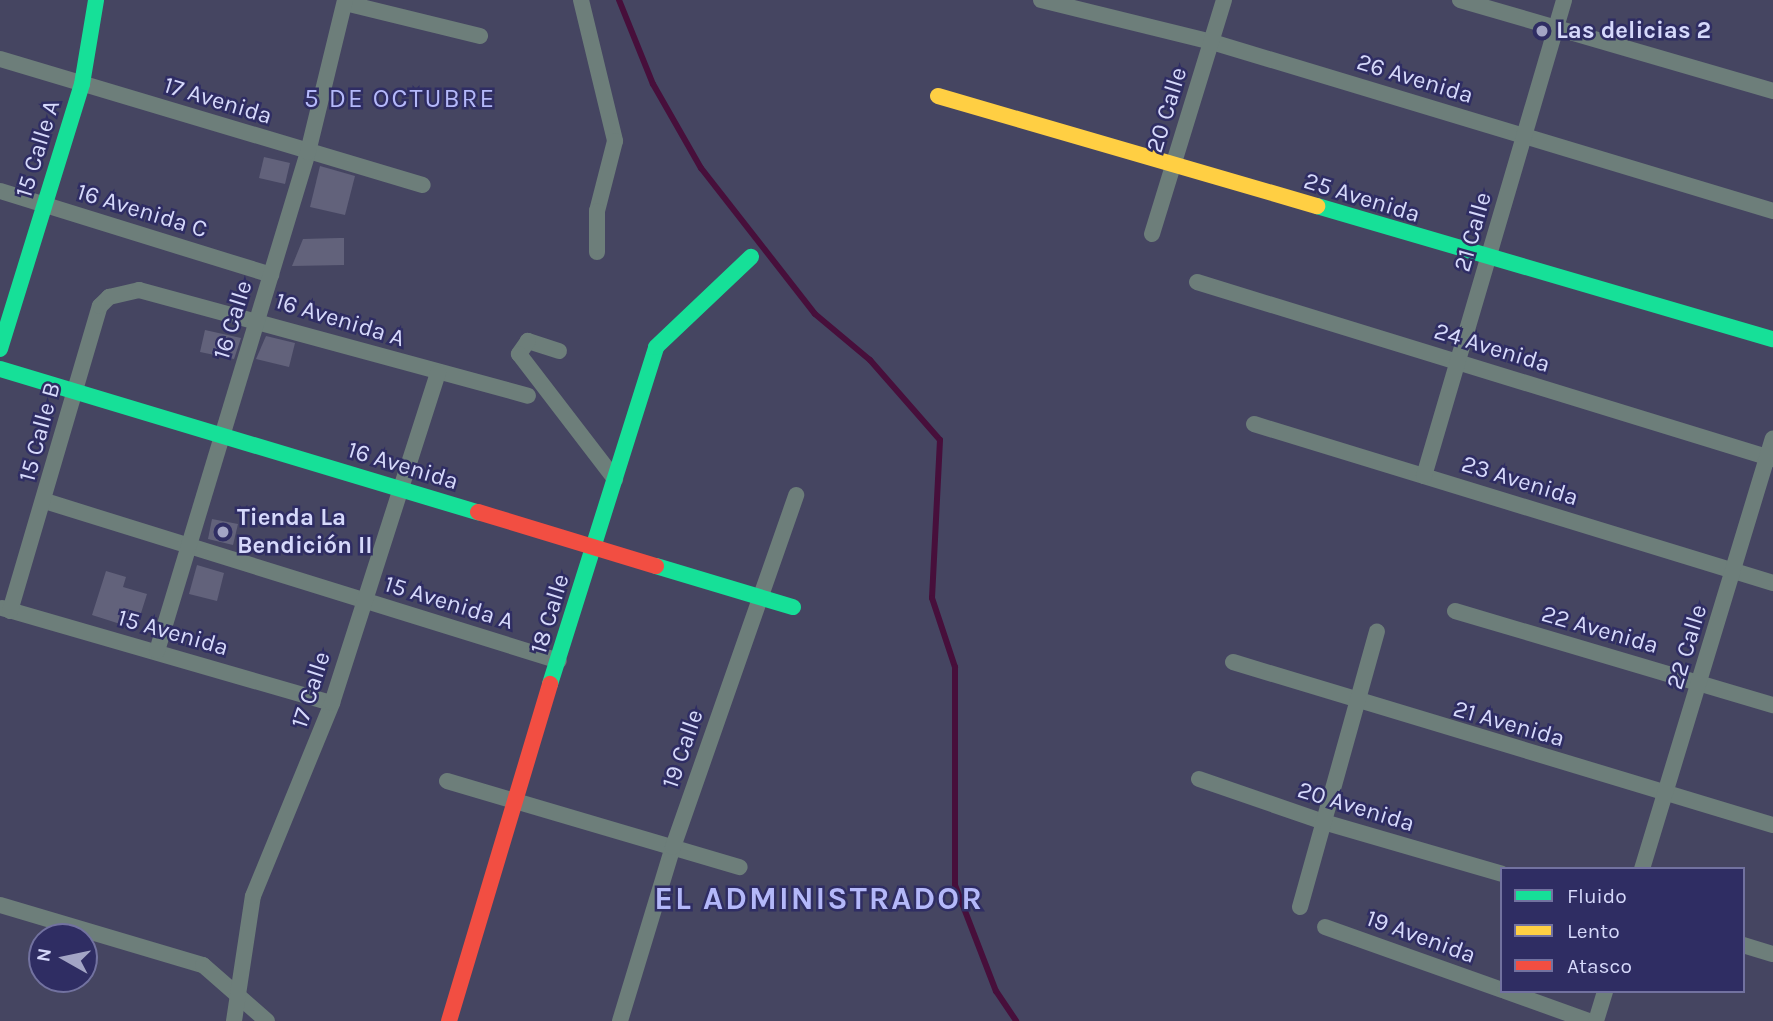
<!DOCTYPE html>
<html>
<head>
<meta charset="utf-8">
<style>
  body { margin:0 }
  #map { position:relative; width:1773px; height:1021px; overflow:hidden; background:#454561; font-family:Karla,sans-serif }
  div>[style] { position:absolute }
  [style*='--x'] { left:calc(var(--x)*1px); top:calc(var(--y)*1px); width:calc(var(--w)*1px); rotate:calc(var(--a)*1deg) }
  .stream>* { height:6px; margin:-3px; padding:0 3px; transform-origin:3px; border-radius:3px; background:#470f3b }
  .building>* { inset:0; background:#62627b }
  .street>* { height:16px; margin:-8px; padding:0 8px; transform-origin:8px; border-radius:8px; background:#6d7e7a }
  .fast>* { height:16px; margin:-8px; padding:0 8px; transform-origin:8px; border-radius:8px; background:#16e098 }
  .slow>* { height:16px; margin:-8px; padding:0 8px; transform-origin:8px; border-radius:8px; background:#ffcf43 }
  .jam>* { height:16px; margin:-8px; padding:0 8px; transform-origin:8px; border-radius:8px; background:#f24e42 }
  .dots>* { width:19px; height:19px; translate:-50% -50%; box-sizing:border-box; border:4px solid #2f2d63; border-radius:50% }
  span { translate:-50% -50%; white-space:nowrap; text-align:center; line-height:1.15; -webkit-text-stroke:5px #2f2d63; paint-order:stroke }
  .poi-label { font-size:24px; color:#d6d9fb; font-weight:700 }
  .left { translate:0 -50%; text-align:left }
  .street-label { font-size:24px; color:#d6d9fb }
  .neighbourhood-label { font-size:26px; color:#b4b8f9; letter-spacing:2px }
  .district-label { font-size:32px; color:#b4b8f9; font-weight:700; letter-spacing:2px }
  .legend { position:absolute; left:1500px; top:867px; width:245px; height:126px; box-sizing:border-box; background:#2f2d63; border:2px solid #7272a0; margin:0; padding:9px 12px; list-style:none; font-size:21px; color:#d6d9fb }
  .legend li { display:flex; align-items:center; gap:14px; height:35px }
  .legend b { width:35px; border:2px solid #7272a0 }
  .north { position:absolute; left:28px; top:923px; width:70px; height:70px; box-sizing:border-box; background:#2f2d63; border:2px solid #7272a0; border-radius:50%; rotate:279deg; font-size:19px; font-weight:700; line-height:28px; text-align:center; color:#d6d9fb }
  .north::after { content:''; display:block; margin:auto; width:24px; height:32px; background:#a3a5c5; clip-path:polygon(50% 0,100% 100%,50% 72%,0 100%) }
</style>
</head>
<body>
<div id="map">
  <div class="stream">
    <div style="--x:619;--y:0;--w:91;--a:68"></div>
    <div style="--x:653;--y:84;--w:97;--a:60.3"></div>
    <div style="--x:701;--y:168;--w:185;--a:52"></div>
    <div style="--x:815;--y:314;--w:72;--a:39.9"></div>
    <div style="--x:870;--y:360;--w:106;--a:48.8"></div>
    <div style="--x:940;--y:440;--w:158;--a:92.9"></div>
    <div style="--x:932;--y:598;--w:73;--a:71.6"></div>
    <div style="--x:955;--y:667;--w:218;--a:90"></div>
    <div style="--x:955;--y:885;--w:114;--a:68.9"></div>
    <div style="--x:996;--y:991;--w:36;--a:56"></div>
  </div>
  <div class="building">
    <div style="clip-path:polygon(264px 157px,290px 163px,285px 184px,259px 178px)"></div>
    <div style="clip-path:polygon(320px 166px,355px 176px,345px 215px,310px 207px)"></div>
    <div style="clip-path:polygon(339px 238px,344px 238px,344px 265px,292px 266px,303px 239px)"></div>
    <div style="clip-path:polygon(205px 330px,241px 338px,234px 359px,200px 352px)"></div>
    <div style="clip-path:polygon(266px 336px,295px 343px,289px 367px,256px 359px)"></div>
    <div style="clip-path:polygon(212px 519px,238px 524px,233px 545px,208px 539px)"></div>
    <div style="clip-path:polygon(197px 565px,224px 573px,217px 601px,189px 594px)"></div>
    <div style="clip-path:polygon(106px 571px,126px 577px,123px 587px,147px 594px,136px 629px,92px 615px)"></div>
  </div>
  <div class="street">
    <div style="--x:581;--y:0;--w:145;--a:76.4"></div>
    <div style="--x:615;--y:141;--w:72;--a:104.4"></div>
    <div style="--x:597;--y:211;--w:41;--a:90"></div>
    <div style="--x:1041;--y:0;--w:176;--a:13.8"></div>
    <div style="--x:1212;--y:42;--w:586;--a:16.76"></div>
    <div style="--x:1460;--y:0;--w:326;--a:16.2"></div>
    <div style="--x:345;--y:3;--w:139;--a:13.7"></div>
    <div style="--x:0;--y:59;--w:441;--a:16.6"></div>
    <div style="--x:0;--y:191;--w:284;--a:17.2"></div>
    <div style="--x:1152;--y:234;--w:245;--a:-72.9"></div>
    <div style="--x:1197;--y:282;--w:603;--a:17.08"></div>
    <div style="--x:559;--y:351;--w:33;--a:-162"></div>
    <div style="--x:528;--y:341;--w:16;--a:125"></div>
    <div style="--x:519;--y:354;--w:158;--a:52.5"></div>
    <div style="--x:1254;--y:424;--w:543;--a:17.03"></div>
    <div style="--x:1424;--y:476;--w:496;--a:-73.6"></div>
    <div style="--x:45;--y:501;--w:538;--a:17.29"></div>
    <div style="--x:2;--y:608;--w:343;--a:16.1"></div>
    <div style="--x:10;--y:611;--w:318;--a:-73.6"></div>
    <div style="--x:100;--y:306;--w:13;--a:-45"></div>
    <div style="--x:109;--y:297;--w:31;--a:-13"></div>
    <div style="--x:139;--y:290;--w:403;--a:15.2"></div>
    <div style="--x:1455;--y:611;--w:332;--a:16.5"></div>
    <div style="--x:157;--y:651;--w:521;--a:-73.16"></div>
    <div style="--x:308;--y:152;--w:156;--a:-76.3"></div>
    <div style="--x:1233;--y:662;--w:564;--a:16.8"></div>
    <div style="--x:1199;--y:779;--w:135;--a:19"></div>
    <div style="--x:1327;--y:823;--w:182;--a:16.2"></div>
    <div style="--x:447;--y:781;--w:305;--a:16.4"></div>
    <div style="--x:1642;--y:869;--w:450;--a:-73.1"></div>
    <div style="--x:0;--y:905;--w:212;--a:16.5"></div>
    <div style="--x:203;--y:965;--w:85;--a:41.2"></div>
    <div style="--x:1300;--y:907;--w:286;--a:-74.4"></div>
    <div style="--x:1325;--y:927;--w:188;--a:19.6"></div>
    <div style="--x:1743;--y:945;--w:31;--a:17"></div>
    <div style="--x:1505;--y:991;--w:89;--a:19.7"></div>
    <div style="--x:234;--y:1021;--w:126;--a:-81.4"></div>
    <div style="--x:253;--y:896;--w:209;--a:-67.7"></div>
    <div style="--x:332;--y:703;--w:347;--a:-72.2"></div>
    <div style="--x:620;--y:1021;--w:182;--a:-73.1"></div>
    <div style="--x:673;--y:847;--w:373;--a:-70.7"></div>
    <div style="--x:1596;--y:1021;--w:31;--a:-73"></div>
  </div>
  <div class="fast">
    <div style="--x:1317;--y:206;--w:475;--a:16.3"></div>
    <div style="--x:0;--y:349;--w:277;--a:-72.8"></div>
    <div style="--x:82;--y:84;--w:85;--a:-80.5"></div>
    <div style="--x:0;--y:369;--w:499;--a:16.7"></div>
    <div style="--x:656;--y:566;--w:143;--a:16.7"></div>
    <div style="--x:550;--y:684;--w:353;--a:-72.5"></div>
    <div style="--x:656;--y:347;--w:131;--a:-43.5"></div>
  </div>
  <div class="slow">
    <div style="--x:938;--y:96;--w:395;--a:16.2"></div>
  </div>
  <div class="jam">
    <div style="--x:478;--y:512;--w:186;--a:16.9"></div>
    <div style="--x:449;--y:1021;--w:352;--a:-73.3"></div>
  </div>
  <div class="dots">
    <div style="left:1542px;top:31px;background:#a3a5c5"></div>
    <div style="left:223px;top:532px;background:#a3a5c5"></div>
  </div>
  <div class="poi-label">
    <span class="left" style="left:1556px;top:31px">Las delicias 2</span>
    <span class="left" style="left:237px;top:532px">Tienda La<br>Bendición II</span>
  </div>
  <div class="street-label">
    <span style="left:1415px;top:79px;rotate:17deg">26 Avenida</span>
    <span style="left:218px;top:101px;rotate:17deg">17 Avenida</span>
    <span style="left:1167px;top:110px;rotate:-73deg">20 Calle</span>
    <span style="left:38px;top:149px;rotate:-73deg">15 Calle A</span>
    <span style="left:1362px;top:198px;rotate:17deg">25 Avenida</span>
    <span style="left:142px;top:211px;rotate:17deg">16 Avenida C</span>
    <span style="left:1473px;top:232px;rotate:-74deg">21 Calle</span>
    <span style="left:233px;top:320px;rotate:-73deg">16 Calle</span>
    <span style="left:340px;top:320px;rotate:17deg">16 Avenida A</span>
    <span style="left:1492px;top:348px;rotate:17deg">24 Avenida</span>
    <span style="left:40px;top:432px;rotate:-75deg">15 Calle B</span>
    <span style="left:403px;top:466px;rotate:17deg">16 Avenida</span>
    <span style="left:1520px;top:481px;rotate:17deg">23 Avenida</span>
    <span style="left:449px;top:603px;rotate:17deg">15 Avenida A</span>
    <span style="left:550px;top:614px;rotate:-73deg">18 Calle</span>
    <span style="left:1600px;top:630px;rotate:16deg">22 Avenida</span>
    <span style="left:173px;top:633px;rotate:16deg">15 Avenida</span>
    <span style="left:1687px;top:647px;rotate:-73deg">22 Calle</span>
    <span style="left:311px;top:690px;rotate:-72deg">17 Calle</span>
    <span style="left:1509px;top:724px;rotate:16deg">21 Avenida</span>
    <span style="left:683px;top:749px;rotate:-71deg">19 Calle</span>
    <span style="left:1356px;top:807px;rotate:17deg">20 Avenida</span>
    <span style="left:1421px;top:937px;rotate:20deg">19 Avenida</span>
  </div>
  <div class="neighbourhood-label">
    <span style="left:400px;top:99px">5 DE OCTUBRE</span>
  </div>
  <div class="district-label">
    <span style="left:819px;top:899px">EL ADMINISTRADOR</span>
  </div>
  <ul class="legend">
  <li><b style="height:9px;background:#16e098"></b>Fluido</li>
  <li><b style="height:9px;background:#ffcf43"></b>Lento</li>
  <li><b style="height:9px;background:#f24e42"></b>Atasco</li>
  </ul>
  <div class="north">N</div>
</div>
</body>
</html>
